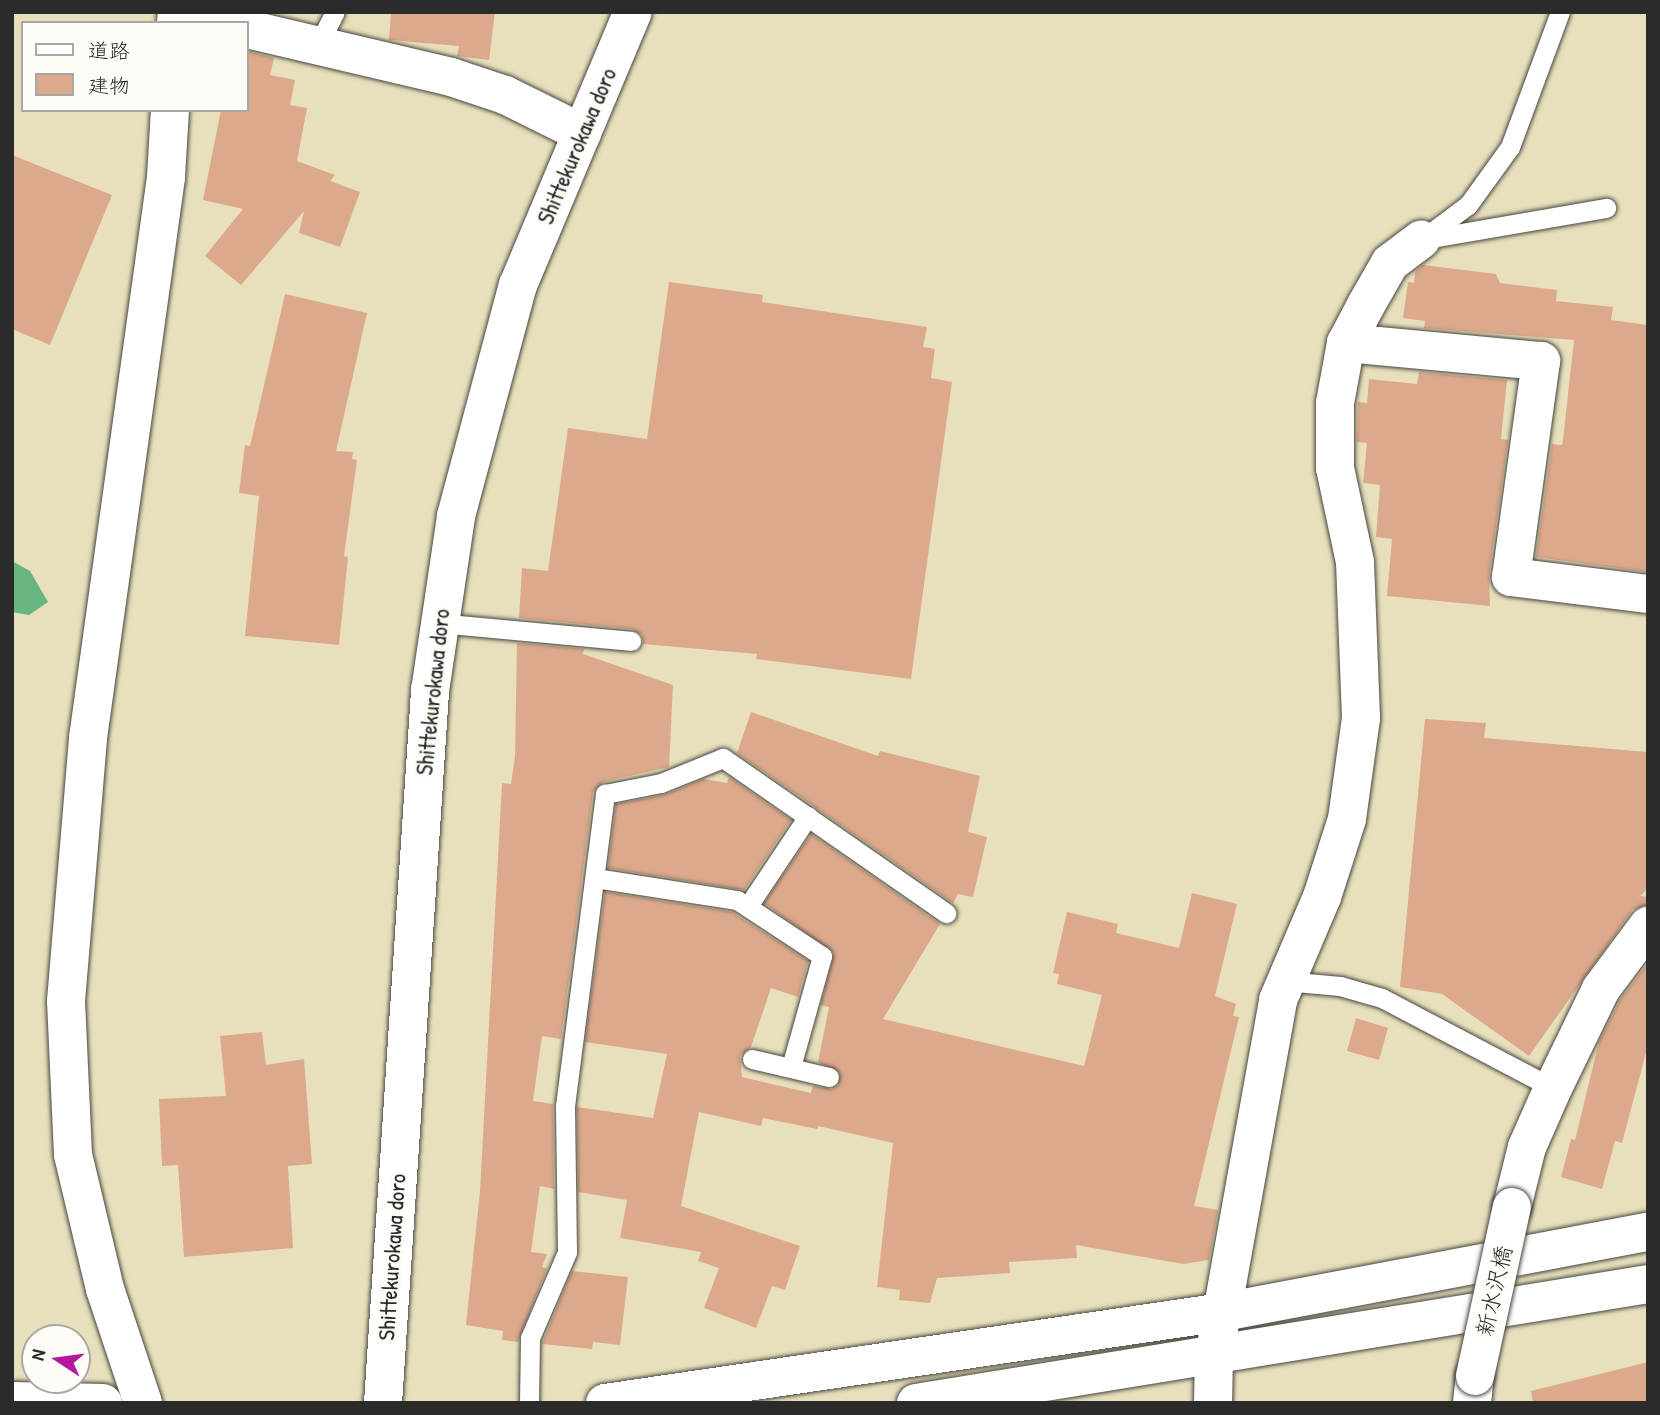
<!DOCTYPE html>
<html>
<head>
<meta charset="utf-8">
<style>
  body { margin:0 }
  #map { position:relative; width:1660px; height:1415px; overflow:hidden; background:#e8e0bc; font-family:"Patrick Hand","Klee One",sans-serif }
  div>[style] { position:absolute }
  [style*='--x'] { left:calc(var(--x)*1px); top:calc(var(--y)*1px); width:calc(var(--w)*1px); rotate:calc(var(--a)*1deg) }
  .forest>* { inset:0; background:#67b680 }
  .building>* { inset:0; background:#dda98c }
  .roads { filter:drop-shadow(0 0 2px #474641) drop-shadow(0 0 2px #474641) }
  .service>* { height:19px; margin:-9.5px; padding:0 9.5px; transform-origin:9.5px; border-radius:9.5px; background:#fff }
  .minor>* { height:38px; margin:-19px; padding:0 19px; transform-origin:19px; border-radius:19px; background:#fff }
  .tertiary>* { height:38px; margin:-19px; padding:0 19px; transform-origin:19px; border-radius:19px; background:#fff }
  .primary>* { height:38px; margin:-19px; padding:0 19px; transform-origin:19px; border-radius:19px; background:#fff }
  .bridges { filter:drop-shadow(0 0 2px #474641) drop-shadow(0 0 2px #474641) }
  .minor-bridge>* { height:38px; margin:-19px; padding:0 19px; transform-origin:19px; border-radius:19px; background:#fff }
  span { translate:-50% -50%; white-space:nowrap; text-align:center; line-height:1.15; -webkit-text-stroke:7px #fdfcf7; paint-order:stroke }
  .street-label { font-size:23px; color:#2b2b2b }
  .frame { position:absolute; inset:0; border:14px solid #2b2b2b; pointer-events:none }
  .legend { position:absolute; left:21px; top:21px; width:228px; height:91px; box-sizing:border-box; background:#fdfcf7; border:2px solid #a9a8a5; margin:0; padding:9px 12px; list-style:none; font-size:21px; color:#2b2b2b }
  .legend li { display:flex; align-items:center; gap:14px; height:35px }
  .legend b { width:35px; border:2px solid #a9a8a5 }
  .north { position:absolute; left:21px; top:1324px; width:70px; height:70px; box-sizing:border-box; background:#fdfcf7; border:2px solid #a9a8a5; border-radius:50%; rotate:283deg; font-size:19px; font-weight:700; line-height:28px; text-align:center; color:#2b2b2b }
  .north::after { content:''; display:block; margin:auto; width:24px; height:32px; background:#b5179e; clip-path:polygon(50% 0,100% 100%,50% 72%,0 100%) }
</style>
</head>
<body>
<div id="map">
  <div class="forest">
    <div style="clip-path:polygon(12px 561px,30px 571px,48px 602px,29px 615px,12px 612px)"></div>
  </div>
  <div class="building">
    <div style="clip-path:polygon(391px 12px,495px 12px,489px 60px,457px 56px,459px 46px,389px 40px)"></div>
    <div style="clip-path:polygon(247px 51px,274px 58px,270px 75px,295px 80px,290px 105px,307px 108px,297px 161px,335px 175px,330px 181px,360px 192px,340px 247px,299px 233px,304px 211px,241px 285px,205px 256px,243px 209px,203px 200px,221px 110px,247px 110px)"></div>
    <div style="clip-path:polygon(12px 155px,112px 195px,50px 345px,12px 329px)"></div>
    <div style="clip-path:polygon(1423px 265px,1496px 274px,1500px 283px,1557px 290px,1556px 301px,1613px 307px,1611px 320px,1648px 325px,1648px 572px,1536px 557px,1552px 444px,1562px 445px,1563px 440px,1574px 340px,1424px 328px,1425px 321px,1403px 318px,1408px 282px,1414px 283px,1415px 272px)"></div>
    <div style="clip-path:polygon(669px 282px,763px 295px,762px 302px,927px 327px,923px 347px,935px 349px,931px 378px,952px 382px,911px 679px,756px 659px,757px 654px,643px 644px,642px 635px,632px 629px,519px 618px,522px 568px,548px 571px,568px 428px,647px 439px)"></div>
    <div style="clip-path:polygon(285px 294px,367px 313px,336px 451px,353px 452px,352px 459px,357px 460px,344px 556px,348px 557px,339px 645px,245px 636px,259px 496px,239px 493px,245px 445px,250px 446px)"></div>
    <div style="clip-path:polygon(1419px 372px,1507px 380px,1501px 439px,1508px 440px,1489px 574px,1490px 606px,1387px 596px,1392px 539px,1376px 537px,1380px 485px,1363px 483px,1367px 443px,1357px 442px,1358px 402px,1367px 403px,1369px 379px,1417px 384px)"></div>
    <div style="clip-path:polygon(517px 643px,584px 649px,583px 654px,673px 685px,669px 767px,603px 782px,593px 792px,561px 1039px,542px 1036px,533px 1101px,553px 1104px,554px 1189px,540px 1186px,531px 1252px,547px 1254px,542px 1267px,547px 1268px,518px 1342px,502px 1340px,503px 1331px,466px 1325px,480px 1191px,502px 783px,511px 784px,515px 756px)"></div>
    <div style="clip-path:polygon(751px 712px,878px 756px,880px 751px,980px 776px,968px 832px,987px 837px,973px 897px,958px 894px,953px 903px,737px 753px)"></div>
    <div style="clip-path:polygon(1425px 719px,1486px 723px,1484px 738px,1648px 752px,1648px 887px,1641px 896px,1648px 897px,1648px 905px,1633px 909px,1529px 1056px,1442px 994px,1400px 987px)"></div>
    <div style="clip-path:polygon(729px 777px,791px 820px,744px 890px,608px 868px,616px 804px,664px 795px,704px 779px,727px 783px)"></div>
    <div style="clip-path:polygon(811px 834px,940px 924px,883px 1019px,1084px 1066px,1102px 995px,1057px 984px,1059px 974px,1053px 973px,1067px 912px,1118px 924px,1116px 933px,1179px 948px,1192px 893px,1237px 904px,1215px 996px,1236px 1004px,1233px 1016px,1239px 1017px,1194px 1206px,1218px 1210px,1209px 1260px,1183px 1264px,1076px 1245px,1077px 1258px,1009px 1262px,1010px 1273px,937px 1278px,930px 1303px,899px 1300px,900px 1290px,877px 1287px,893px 1143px,818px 1126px,817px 1129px,763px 1118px,761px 1126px,699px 1112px,681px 1206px,800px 1246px,785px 1290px,772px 1286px,756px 1328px,704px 1308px,719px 1268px,698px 1261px,701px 1252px,620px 1238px,627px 1200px,578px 1192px,577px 1107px,653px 1118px,667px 1054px,585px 1042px,605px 892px,732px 912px,808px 961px,798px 997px,771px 988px,751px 1047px,740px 1056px,742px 1077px,811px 1093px,813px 1086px,832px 1089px,838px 1085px,840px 1073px,818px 1062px,829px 1007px,821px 1005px,834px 953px,764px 903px)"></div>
    <div style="clip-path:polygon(1648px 963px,1648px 1045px,1622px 1143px,1615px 1141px,1602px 1189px,1561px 1177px,1571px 1139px,1575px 1140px,1599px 1042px,1620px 1000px)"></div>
    <div style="clip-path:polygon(1356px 1018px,1388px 1028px,1379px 1060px,1347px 1051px)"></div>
    <div style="clip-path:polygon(262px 1032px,266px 1065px,304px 1059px,312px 1164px,288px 1166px,293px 1248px,184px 1257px,178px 1165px,162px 1166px,159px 1099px,226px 1096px,220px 1036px)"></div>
    <div style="clip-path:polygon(572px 1271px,628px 1277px,620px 1345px,593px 1342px,592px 1349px,542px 1344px)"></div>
    <div style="clip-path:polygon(1648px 1362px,1648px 1403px,1533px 1403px,1531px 1391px)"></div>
  </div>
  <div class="roads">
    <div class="service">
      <div style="--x:317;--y:47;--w:39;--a:-63"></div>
      <div style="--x:1426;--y:239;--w:183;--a:-9.8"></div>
      <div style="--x:1421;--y:240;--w:59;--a:-36.7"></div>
      <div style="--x:1468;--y:205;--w:72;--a:-54.1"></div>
      <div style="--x:1510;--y:147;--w:144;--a:-69.7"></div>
      <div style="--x:438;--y:623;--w:194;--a:5.3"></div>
      <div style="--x:595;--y:878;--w:144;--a:8.8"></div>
      <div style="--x:737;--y:900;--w:102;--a:33.4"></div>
      <div style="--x:822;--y:956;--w:115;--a:105.6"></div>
      <div style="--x:748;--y:906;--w:108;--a:-56.3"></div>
      <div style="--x:1285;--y:981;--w:55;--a:5.2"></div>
      <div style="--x:1340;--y:986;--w:44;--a:15.9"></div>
      <div style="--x:1382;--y:998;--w:193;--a:27.8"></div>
      <div style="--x:752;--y:1059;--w:79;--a:13.2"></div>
      <div style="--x:529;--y:1403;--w:65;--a:-89.1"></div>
      <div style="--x:530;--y:1338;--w:94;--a:-66.7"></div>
      <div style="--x:567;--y:1252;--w:146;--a:-90.8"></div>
      <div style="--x:565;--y:1106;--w:315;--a:-82.7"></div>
      <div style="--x:605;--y:794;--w:57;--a:-11.1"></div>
      <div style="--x:661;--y:783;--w:67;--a:-22"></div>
      <div style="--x:723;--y:758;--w:272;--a:34.8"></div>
    </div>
    <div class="minor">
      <div style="--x:181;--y:12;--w:43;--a:14.7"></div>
      <div style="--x:247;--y:29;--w:210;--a:13.2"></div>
      <div style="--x:451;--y:77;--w:57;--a:18.4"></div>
      <div style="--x:505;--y:95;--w:86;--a:26.3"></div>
      <div style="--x:1346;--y:343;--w:196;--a:5.3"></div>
      <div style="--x:1541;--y:361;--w:218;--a:97.9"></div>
      <div style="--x:1511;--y:577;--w:138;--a:7.1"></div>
      <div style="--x:1512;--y:1207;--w:62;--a:-76"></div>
      <div style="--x:1527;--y:1147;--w:64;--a:-66.2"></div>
      <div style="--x:1553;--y:1088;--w:110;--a:-64.1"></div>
      <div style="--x:1601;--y:989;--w:79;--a:-53.3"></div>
      <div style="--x:1213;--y:1403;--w:46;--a:-88.8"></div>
      <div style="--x:1214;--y:1357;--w:363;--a:-79.8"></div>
      <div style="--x:1278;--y:1000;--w:112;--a:-66.9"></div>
      <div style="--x:1322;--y:897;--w:82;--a:-72.2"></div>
      <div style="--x:1347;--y:819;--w:102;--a:-82.1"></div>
      <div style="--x:1361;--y:718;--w:156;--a:-92.2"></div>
      <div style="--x:1355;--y:562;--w:96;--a:-102"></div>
      <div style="--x:1335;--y:468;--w:65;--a:-90"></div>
      <div style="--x:1335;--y:403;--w:61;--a:-79.6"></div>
      <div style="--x:1346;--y:343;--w:43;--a:-62.2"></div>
      <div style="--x:1366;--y:305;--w:48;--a:-60.3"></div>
      <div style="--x:1390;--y:263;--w:39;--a:-37"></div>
      <div style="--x:1472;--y:1403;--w:27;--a:-84"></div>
    </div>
    <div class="tertiary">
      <div style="--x:176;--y:23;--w:11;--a:-85"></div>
      <div style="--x:12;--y:1401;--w:91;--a:1.3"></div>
      <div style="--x:143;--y:1403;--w:120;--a:-108.4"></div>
      <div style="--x:105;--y:1289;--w:138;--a:-103.4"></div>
      <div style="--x:73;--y:1155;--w:154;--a:-92.6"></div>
      <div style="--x:66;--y:1001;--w:264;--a:-85.2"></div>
      <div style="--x:88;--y:738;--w:566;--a:-82.08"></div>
      <div style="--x:166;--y:177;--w:67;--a:-86.6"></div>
      <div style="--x:605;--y:1403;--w:625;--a:-8.38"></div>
      <div style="--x:1223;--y:1312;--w:432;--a:-10.7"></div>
      <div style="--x:916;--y:1403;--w:742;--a:-9.23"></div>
    </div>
    <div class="primary">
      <div style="--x:383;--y:1403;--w:714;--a:-86.22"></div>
      <div style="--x:430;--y:691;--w:177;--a:-81.5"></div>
      <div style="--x:456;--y:516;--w:239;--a:-75"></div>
      <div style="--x:518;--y:285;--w:296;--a:-67.2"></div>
    </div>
  </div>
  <div class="bridges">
    <div class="minor-bridge">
      <div style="--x:1475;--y:1376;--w:173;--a:-77.7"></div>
    </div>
  </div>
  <div class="street-label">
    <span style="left:577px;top:146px;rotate:-67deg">Shittekurokawa doro</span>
    <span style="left:433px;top:692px;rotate:-84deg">Shittekurokawa doro</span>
    <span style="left:392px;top:1257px;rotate:-86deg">Shittekurokawa doro</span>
    <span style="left:1494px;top:1291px;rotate:-77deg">新水沢橋</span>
  </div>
  <div class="frame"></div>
  <ul class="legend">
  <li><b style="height:9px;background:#fff"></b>道路</li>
  <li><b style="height:19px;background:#dda98c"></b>建物</li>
  </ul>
  <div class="north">N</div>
</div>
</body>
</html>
